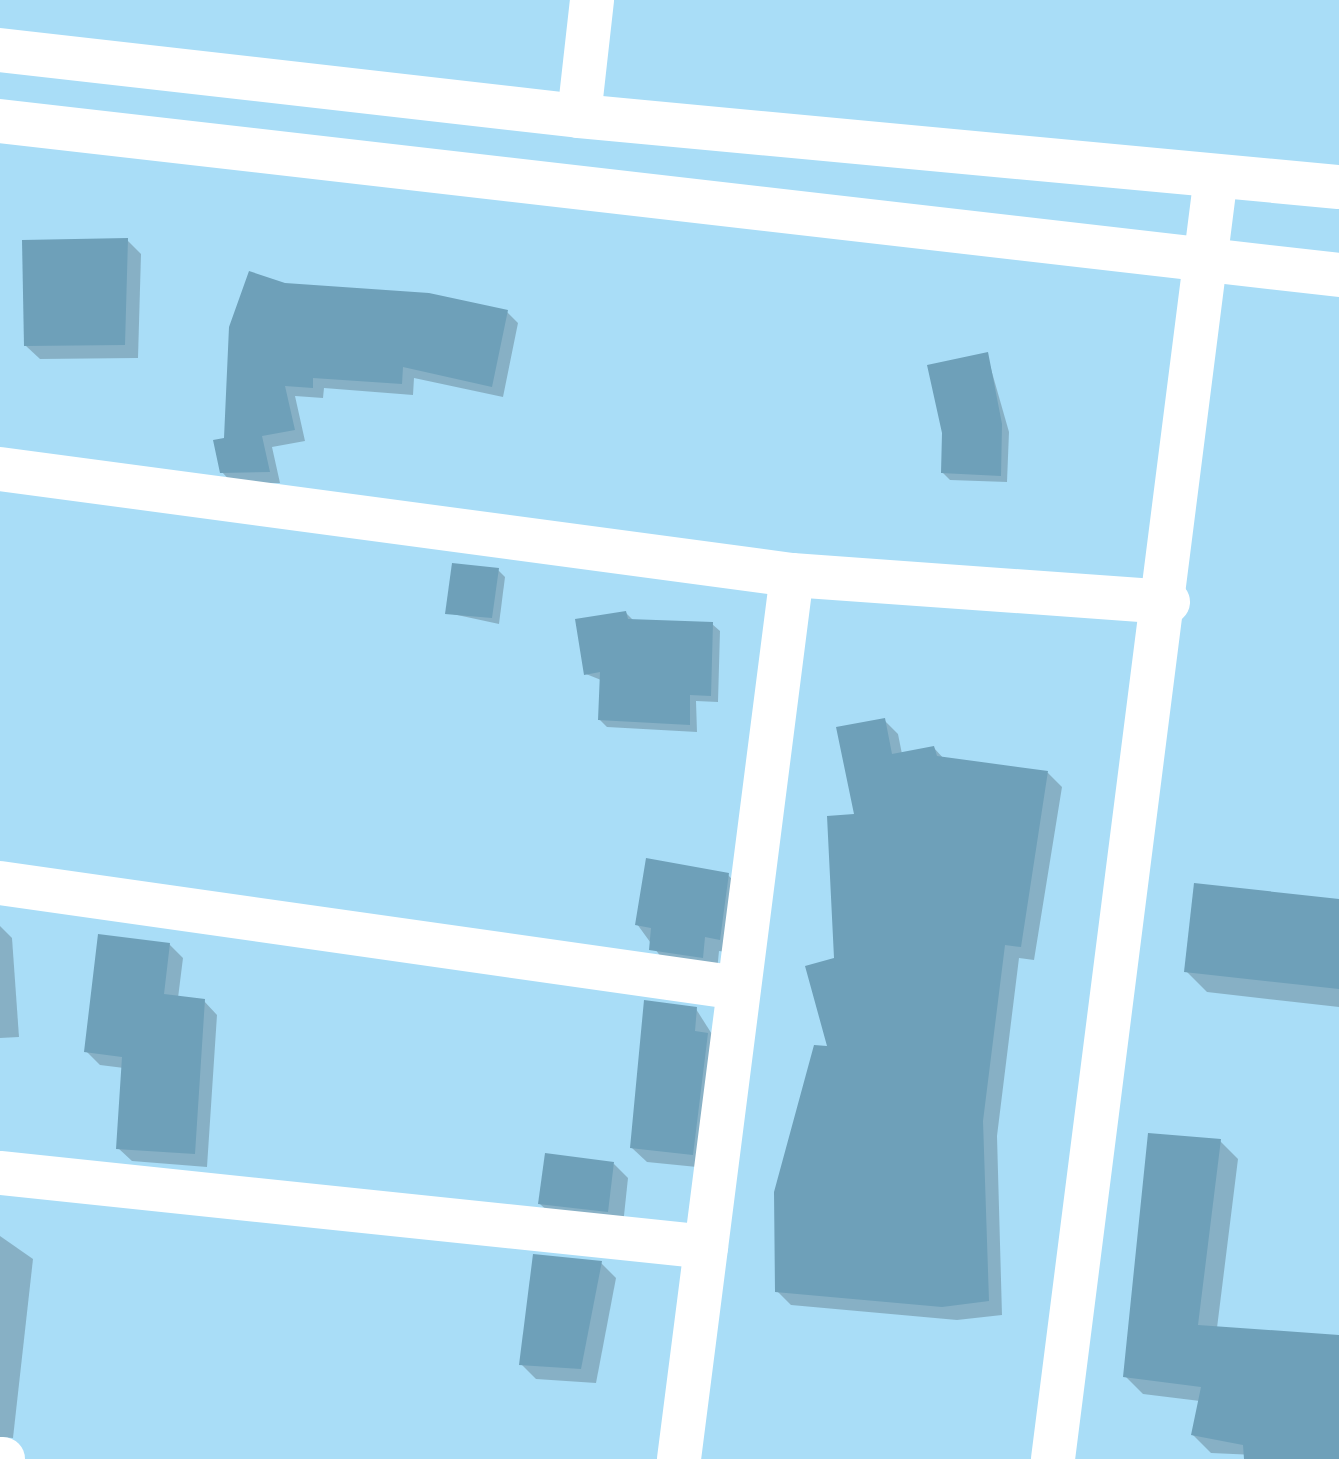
<!DOCTYPE html>
<html>
<head>
<meta charset="utf-8">
<style>
  body { margin:0 }
  #map { position:relative; width:1339px; height:1459px; overflow:hidden; background:#a9ddf7; font-family:"DejaVu Sans",sans-serif }
  div>[style] { position:absolute }
  [style*='--x'] { left:calc(var(--x)*1px); top:calc(var(--y)*1px); width:calc(var(--w)*1px); rotate:calc(var(--a)*1deg) }
  .shadow>* { inset:0; background:#0003 }
  .building>* { inset:0; background:#6ea0b9 }
  .minor>* { height:44px; margin:-22px; padding:0 22px; transform-origin:22px; border-radius:22px; background:#fff }
  .tertiary>* { height:44px; margin:-22px; padding:0 22px; transform-origin:22px; border-radius:22px; background:#fff }
  span { translate:-50% -50%; white-space:nowrap; text-align:center; line-height:1.15; -webkit-text-stroke:8px #bfe9fe; paint-order:stroke }
</style>
</head>
<body>
<div id="map">
  <div class="shadow">
    <div style="clip-path:polygon(127px 240px,141px 254px,138px 358px,40px 359px,26px 346px)"></div>
    <div style="clip-path:polygon(285px 285px,507px 312px,518px 323px,503px 397px,414px 378px,413px 395px,324px 388px,323px 398px,295px 396px,305px 441px,272px 447px,280px 483px,233px 484px,222px 472px,226px 439px)"></div>
    <div style="clip-path:polygon(987px 355px,1009px 432px,1007px 482px,950px 480px,943px 473px)"></div>
    <div style="clip-path:polygon(498px 570px,505px 577px,499px 624px,448px 613px)"></div>
    <div style="clip-path:polygon(626px 613px,634px 621px,712px 624px,720px 631px,718px 702px,696px 701px,697px 732px,607px 727px,600px 720px,601px 680px,586px 674px)"></div>
    <div style="clip-path:polygon(884px 720px,898px 734px,902px 754px,934px 748px,945px 760px,1048px 773px,1062px 787px,1034px 960px,1019px 958px,997px 1136px,1002px 1315px,957px 1320px,791px 1305px,777px 1291px,829px 1048px,856px 816px)"></div>
    <div style="clip-path:polygon(728px 875px,742px 890px,734px 953px,719px 951px,717px 971px,666px 964px,637px 924px)"></div>
    <div style="clip-path:polygon(1339px 901px,1339px 1007px,1207px 992px,1186px 971px)"></div>
    <div style="clip-path:polygon(0 926px,12px 938px,19px 1037px,0 1038px)"></div>
    <div style="clip-path:polygon(169px 944px,183px 958px,178px 998px,204px 1001px,217px 1015px,207px 1167px,132px 1161px,118px 1148px,124px 1068px,100px 1065px,86px 1051px)"></div>
    <div style="clip-path:polygon(696px 1009px,722px 1050px,707px 1168px,647px 1162px,632px 1148px)"></div>
    <div style="clip-path:polygon(1220px 1141px,1238px 1159px,1217px 1328px,1339px 1337px,1339px 1459px,1211px 1453px,1193px 1435px,1200px 1401px,1143px 1394px,1125px 1376px)"></div>
    <div style="clip-path:polygon(614px 1164px,628px 1178px,623px 1225px,555px 1218px,540px 1204px)"></div>
    <div style="clip-path:polygon(0 1236px,33px 1259px,13px 1438px,0 1437px)"></div>
    <div style="clip-path:polygon(601px 1263px,616px 1278px,596px 1383px,536px 1379px,521px 1364px)"></div>
  </div>
  <div class="building">
    <div style="clip-path:polygon(128px 238px,125px 345px,24px 346px,22px 240px)"></div>
    <div style="clip-path:polygon(249px 271px,285px 283px,429px 293px,508px 310px,492px 387px,403px 367px,402px 384px,313px 378px,313px 388px,285px 386px,295px 430px,262px 436px,270px 472px,220px 473px,213px 440px,224px 438px,229px 327px)"></div>
    <div style="clip-path:polygon(988px 352px,1002px 424px,1001px 476px,941px 473px,942px 433px,927px 365px)"></div>
    <div style="clip-path:polygon(452px 563px,499px 568px,492px 618px,445px 614px)"></div>
    <div style="clip-path:polygon(626px 611px,628px 619px,713px 622px,711px 696px,690px 695px,690px 725px,598px 720px,600px 672px,584px 675px,575px 619px)"></div>
    <div style="clip-path:polygon(885px 718px,892px 754px,934px 746px,937px 756px,1048px 771px,1021px 947px,1005px 945px,983px 1121px,989px 1301px,942px 1307px,775px 1292px,774px 1192px,814px 1045px,827px 1046px,805px 966px,834px 958px,827px 816px,854px 814px,836px 727px)"></div>
    <div style="clip-path:polygon(646px 858px,729px 873px,720px 940px,705px 937px,703px 958px,649px 950px,651px 928px,635px 925px)"></div>
    <div style="clip-path:polygon(1194px 883px,1339px 899px,1339px 989px,1184px 972px)"></div>
    <div style="clip-path:polygon(98px 934px,170px 943px,164px 994px,205px 999px,195px 1154px,116px 1149px,122px 1057px,84px 1052px)"></div>
    <div style="clip-path:polygon(644px 1000px,697px 1007px,695px 1031px,708px 1033px,693px 1155px,630px 1148px)"></div>
    <div style="clip-path:polygon(1148px 1133px,1221px 1139px,1198px 1325px,1339px 1335px,1339px 1459px,1244px 1459px,1243px 1445px,1191px 1435px,1201px 1387px,1123px 1377px)"></div>
    <div style="clip-path:polygon(545px 1153px,614px 1162px,608px 1212px,538px 1204px)"></div>
    <div style="clip-path:polygon(533px 1254px,602px 1261px,581px 1369px,519px 1365px)"></div>
  </div>
  <div class="minor">
    <div style="--x:579;--y:116;--w:117;--a:-83.6"></div>
    <div style="--x:0;--y:469;--w:799;--a:7.62"></div>
    <div style="--x:792;--y:575;--w:377;--a:4.1"></div>
    <div style="--x:0;--y:883;--w:746;--a:8.09"></div>
    <div style="--x:0;--y:1173;--w:710;--a:5.98"></div>
    <div style="--x:0;--y:1459;--w:3;--a:0"></div>
    <div style="--x:679;--y:1459;--w:891;--a:-82.72"></div>
    <div style="--x:1053;--y:1459;--w:1293;--a:-82.76"></div>
  </div>
  <div class="tertiary">
    <div style="--x:0;--y:50;--w:583;--a:6.5"></div>
    <div style="--x:579;--y:116;--w:763;--a:5.34"></div>
    <div style="--x:0;--y:121;--w:1348;--a:6.56"></div>
  </div>
</div>
</body>
</html>
